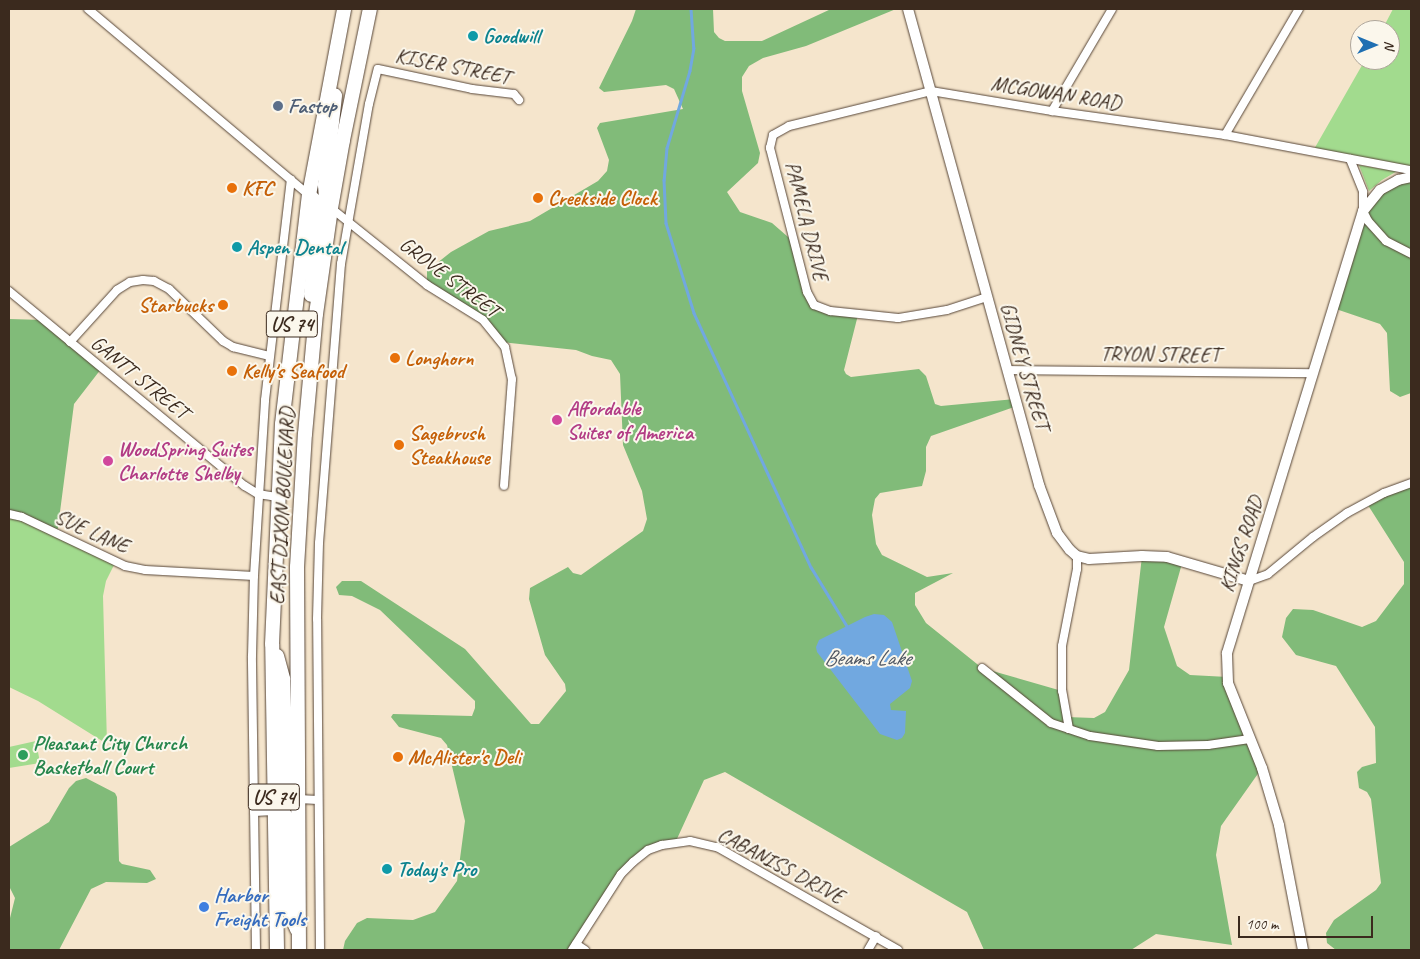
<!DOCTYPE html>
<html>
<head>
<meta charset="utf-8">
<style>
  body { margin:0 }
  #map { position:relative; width:1420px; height:959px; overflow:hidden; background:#f5e5cc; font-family:Caveat,sans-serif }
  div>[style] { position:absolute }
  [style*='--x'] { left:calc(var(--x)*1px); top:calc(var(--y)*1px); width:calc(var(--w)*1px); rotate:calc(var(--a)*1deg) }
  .green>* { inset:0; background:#a2db8e }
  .forest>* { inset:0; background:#81bb79 }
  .water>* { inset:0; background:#71a8e0 }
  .stream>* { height:2.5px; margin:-1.25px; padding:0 1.25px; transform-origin:1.25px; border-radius:1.25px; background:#71a8e0 }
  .roads { filter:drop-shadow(0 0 1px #574638) drop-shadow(0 0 1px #574638) }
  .street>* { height:8px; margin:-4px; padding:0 4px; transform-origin:4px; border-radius:4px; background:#fff }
  .secondary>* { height:10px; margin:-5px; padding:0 5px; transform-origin:5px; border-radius:5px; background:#fff }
  .highway>* { height:14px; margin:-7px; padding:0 7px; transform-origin:7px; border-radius:7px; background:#fff }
  .dots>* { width:14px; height:14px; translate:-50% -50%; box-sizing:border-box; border:2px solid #fbf7ec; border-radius:50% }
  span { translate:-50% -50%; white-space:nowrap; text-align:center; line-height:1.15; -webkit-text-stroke:4px #fbf7ec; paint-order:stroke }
  .shield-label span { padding:1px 4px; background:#fbf7ec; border:1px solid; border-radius:4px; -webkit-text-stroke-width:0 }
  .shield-label { font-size:20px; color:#3b2a1e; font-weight:700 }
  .culture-label { font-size:21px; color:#0d838f; font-weight:700 }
  .left { translate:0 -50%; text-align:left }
  .street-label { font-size:21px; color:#3b2a1e }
  .service-label { font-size:21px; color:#4e5e75; font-weight:700 }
  .food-label { font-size:21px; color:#c56008; font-weight:700 }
  .right { translate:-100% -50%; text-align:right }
  .hotel-label { font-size:21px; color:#b23c85; font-weight:700 }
  .leisure-label { font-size:21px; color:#27864d; font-weight:700 }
  .shop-label { font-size:21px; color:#366cbe; font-weight:700 }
  .water-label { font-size:22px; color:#4e5662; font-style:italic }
  .frame { position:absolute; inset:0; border:10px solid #3b2a1e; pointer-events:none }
  .north { position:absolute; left:1350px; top:20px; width:50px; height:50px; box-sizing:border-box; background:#fbf7ec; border:1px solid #aea59a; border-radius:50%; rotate:90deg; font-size:14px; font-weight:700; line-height:20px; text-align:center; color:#3b2a1e }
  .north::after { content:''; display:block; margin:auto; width:18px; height:22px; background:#1f6fb2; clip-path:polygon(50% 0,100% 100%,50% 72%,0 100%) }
  .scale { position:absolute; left:1238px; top:916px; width:135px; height:22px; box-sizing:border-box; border:2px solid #3b2a1e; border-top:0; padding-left:6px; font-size:15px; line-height:18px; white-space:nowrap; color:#3b2a1e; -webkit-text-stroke:4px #fbf7ec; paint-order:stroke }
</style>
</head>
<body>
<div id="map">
  <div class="green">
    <div style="clip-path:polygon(1393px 9px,1411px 9px,1411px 170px,1313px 151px,1365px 60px,1390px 60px,1390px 30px,1382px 30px)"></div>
    <div style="clip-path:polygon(1359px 165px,1388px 170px,1399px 170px,1382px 180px,1369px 191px)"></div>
    <div style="clip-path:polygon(9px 514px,115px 563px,106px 581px,103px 596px,107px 744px,38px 701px,9px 687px)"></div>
    <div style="clip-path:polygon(36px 741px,40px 763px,9px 768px,9px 747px)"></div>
  </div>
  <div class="forest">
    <div style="clip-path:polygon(636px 9px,713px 9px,714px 32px,719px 38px,725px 41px,762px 41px,831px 9px,896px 9px,806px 46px,763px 58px,749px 66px,742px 77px,742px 91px,760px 153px,758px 163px,727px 192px,740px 212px,772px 223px,795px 243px,814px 305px,858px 315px,844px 370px,846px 374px,851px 377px,919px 369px,926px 376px,935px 404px,941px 406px,1015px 399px,1017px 406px,931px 436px,926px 447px,926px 471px,922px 486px,880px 493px,875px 499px,872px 515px,876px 544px,882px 555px,927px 577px,953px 573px,915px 593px,915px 605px,926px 623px,982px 668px,1062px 691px,1066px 717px,1094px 718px,1105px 712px,1129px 670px,1142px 556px,1183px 560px,1164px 627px,1177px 666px,1190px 675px,1228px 677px,1262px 768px,1221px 826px,1216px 855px,1232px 945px,1156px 934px,1131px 950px,984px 950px,967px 912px,725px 772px,704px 780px,676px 841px,661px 845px,632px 863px,572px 950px,343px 950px,345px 941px,357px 923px,367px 918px,413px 920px,435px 912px,457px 881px,465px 821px,447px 745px,441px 738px,399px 727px,391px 717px,393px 714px,472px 716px,475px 708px,475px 701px,380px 610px,352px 596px,339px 595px,336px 587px,342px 581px,361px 581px,465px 649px,531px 724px,539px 724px,566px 691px,565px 684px,545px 655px,529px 599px,530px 588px,568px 567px,573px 573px,581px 575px,643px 531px,647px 519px,642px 491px,623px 445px,620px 374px,611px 360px,592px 356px,576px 350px,502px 342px,490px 327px,427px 285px,427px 271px,451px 252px,489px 231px,530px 221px,598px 181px,607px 171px,609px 160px,597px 128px,600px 123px,683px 109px,674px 89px,666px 85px,604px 92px,599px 88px,632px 21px)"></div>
    <div style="clip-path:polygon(1411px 177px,1411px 393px,1400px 397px,1390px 391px,1387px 333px,1380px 324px,1333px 308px,1368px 203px)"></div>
    <div style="clip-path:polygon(9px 319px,44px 320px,101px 369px,74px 404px,57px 535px,9px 514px)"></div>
    <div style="clip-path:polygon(1411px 483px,1411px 950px,1336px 950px,1327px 943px,1326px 933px,1334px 920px,1376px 890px,1381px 883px,1371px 799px,1367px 792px,1359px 788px,1357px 772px,1362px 767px,1376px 763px,1375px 727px,1336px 666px,1296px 655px,1282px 637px,1286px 618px,1293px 609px,1313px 610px,1362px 627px,1376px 621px,1404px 584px,1404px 562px,1366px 502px)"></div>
    <div style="clip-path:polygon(86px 778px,115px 793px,117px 797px,119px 861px,122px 864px,150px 870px,156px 879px,147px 883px,106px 882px,91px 889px,59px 950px,9px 950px,9px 922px,15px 898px,9px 886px,9px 847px,49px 822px,69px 788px,76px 781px)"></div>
  </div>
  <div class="water">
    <div style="clip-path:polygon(874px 614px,884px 615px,892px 622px,912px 681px,910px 688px,890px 704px,891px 710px,906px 711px,905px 733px,902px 738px,897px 740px,880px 734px,817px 652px,816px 647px,819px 640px,865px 617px)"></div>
  </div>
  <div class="stream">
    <div style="--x:691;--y:9;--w:39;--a:86"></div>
    <div style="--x:694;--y:48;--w:23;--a:100"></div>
    <div style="--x:690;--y:71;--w:80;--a:106.6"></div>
    <div style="--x:667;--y:148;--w:32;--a:95"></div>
    <div style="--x:664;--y:180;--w:43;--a:87.3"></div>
    <div style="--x:666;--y:223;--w:94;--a:72.7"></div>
    <div style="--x:694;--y:313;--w:280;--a:65.3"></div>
    <div style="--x:811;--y:567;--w:69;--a:58.6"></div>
  </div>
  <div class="roads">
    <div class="street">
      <div style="--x:88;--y:9;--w:289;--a:40.1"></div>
      <div style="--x:1052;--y:111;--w:118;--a:-59.5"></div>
      <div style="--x:1225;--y:135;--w:146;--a:-59.6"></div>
      <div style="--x:1350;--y:159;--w:35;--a:68"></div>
      <div style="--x:1363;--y:192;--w:19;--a:90"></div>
      <div style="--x:1363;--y:211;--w:11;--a:63"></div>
      <div style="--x:1368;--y:221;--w:27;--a:48"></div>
      <div style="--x:1386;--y:241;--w:28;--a:27"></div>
      <div style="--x:331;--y:208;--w:123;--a:38.7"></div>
      <div style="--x:427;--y:285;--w:66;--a:32"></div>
      <div style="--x:483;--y:320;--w:35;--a:51"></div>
      <div style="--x:505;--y:347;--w:33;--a:78"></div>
      <div style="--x:512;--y:379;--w:107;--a:94.3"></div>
      <div style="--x:9;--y:291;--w:306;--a:39.6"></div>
      <div style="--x:245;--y:486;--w:15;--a:32"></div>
      <div style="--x:258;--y:494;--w:20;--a:9"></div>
      <div style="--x:987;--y:297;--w:42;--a:162"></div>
      <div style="--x:947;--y:310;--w:50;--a:170.7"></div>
      <div style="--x:898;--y:318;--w:68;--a:-174.1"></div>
      <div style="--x:830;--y:311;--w:17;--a:-159"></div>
      <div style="--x:814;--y:305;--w:15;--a:-118"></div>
      <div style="--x:807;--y:292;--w:149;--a:-104.4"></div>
      <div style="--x:770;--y:148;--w:13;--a:-77"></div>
      <div style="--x:773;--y:135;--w:18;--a:-29"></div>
      <div style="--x:789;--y:126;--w:146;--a:-13.8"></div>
      <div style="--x:931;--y:91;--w:123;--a:9.4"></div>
      <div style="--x:1052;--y:111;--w:175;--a:7.9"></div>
      <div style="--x:1225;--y:135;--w:189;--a:10.7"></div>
      <div style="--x:70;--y:342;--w:70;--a:-47.9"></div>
      <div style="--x:117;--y:290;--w:15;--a:-32"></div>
      <div style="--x:130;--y:282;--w:13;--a:-9"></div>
      <div style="--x:143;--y:280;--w:11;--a:5"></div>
      <div style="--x:154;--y:281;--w:17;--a:28"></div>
      <div style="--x:169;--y:289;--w:75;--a:43.9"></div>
      <div style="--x:223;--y:341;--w:12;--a:31"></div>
      <div style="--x:233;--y:347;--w:37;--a:14"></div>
      <div style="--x:1007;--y:370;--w:306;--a:0.6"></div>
      <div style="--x:9;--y:514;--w:13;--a:13"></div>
      <div style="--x:22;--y:517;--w:114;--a:25.4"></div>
      <div style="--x:125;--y:566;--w:20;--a:11"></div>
      <div style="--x:145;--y:570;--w:109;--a:3.2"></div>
      <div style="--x:1249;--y:581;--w:20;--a:-20"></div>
      <div style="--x:1268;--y:574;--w:58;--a:-39.4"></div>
      <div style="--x:1313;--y:537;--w:42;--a:-35.2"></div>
      <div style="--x:1347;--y:513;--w:42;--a:-28.4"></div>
      <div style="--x:1384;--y:493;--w:29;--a:-20"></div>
      <div style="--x:982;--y:668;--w:88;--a:38.6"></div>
      <div style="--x:1051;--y:723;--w:41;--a:18.4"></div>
      <div style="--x:1090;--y:736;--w:69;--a:8.4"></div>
      <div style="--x:1158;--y:746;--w:50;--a:-1.1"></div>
      <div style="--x:1208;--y:745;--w:42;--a:-8.1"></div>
      <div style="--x:1069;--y:729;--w:39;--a:-100"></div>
      <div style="--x:1062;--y:691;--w:45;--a:-90"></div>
      <div style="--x:1062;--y:646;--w:78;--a:-79"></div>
      <div style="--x:1077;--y:569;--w:13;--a:-90"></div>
      <div style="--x:298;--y:799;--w:20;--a:3"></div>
      <div style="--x:254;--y:812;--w:20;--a:-3"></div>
      <div style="--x:576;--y:944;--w:11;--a:34"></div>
      <div style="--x:256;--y:950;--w:294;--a:-90.8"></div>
      <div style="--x:252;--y:656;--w:80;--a:-88.6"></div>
      <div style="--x:254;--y:576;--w:176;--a:-86.4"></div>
      <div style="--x:265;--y:400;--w:222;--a:-83.3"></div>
      <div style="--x:320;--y:950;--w:331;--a:-90.5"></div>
      <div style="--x:317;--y:619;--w:76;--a:-88.5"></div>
      <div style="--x:319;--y:543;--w:280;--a:-85.5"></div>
      <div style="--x:341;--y:264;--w:162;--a:-80.1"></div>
      <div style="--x:369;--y:104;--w:36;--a:-76"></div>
      <div style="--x:378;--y:69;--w:96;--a:12"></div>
      <div style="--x:472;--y:89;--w:42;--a:6.8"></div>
      <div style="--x:514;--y:94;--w:8;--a:50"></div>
      <div style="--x:572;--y:950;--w:90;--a:-57.2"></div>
      <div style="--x:621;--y:874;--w:17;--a:-45"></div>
      <div style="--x:633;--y:862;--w:19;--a:-39"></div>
      <div style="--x:648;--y:850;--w:15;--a:-20"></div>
      <div style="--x:662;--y:845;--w:28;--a:-8"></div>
      <div style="--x:690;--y:841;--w:28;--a:13"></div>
      <div style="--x:717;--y:847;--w:208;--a:29.6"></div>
      <div style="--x:868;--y:950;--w:16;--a:-60"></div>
    </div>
    <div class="secondary">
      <div style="--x:908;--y:9;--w:494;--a:74.6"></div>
      <div style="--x:1039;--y:485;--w:51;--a:69.4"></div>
      <div style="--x:1057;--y:533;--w:21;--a:53"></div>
      <div style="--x:1070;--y:550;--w:9;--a:41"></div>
      <div style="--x:1077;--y:556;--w:12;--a:14"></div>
      <div style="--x:1089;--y:559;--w:53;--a:-3.2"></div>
      <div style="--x:1142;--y:556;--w:25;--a:2"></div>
      <div style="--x:1167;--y:557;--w:85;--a:16.3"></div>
      <div style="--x:1303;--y:950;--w:127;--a:-100.9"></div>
      <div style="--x:1279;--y:825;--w:59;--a:-106.6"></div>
      <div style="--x:1262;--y:768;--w:92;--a:-111.8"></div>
      <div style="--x:1228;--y:683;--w:30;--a:-92"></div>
      <div style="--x:1227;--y:653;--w:462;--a:-72.9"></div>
      <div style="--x:1363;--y:211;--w:27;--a:-51"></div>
      <div style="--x:1380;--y:190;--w:21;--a:-29"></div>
      <div style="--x:1398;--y:180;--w:13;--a:-13"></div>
    </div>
    <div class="highway">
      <div style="--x:309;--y:195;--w:8;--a:45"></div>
      <div style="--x:315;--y:201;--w:10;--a:73"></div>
      <div style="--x:318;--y:211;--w:84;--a:94.8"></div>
      <div style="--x:329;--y:203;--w:5;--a:-127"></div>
      <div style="--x:326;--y:199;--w:14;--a:-94"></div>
      <div style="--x:325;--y:185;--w:90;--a:-83.6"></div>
      <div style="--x:277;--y:656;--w:24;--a:75"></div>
      <div style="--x:283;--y:679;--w:113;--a:88"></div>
      <div style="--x:287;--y:792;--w:7;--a:63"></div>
      <div style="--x:290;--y:798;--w:8;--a:7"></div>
      <div style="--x:274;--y:811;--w:9;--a:6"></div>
      <div style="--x:283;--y:812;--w:6;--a:59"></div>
      <div style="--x:286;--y:817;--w:91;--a:88.7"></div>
      <div style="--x:288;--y:908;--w:23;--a:67"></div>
      <div style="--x:277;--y:950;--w:306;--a:-90.9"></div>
      <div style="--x:272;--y:644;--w:220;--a:-87.4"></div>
      <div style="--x:282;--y:424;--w:231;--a:-83.3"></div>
      <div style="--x:309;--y:195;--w:189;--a:-79.3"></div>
      <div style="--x:299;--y:950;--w:383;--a:-90.3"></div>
      <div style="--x:297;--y:567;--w:133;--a:-86.6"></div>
      <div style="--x:305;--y:434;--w:121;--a:-84.8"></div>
      <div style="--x:316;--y:314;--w:107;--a:-81.9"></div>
      <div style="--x:331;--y:208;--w:69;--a:-80"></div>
      <div style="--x:343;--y:140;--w:134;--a:-78.4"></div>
    </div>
  </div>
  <div class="dots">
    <div style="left:473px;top:36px;background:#0f9aa8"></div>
    <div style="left:278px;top:106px;background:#5c6f8a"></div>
    <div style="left:232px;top:188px;background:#e8710a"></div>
    <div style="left:538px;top:198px;background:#e8710a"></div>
    <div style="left:237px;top:247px;background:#0f9aa8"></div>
    <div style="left:223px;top:305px;background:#e8710a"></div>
    <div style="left:395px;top:358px;background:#e8710a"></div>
    <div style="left:232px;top:371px;background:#e8710a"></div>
    <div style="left:557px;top:420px;background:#d1479c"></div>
    <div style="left:399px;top:445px;background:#e8710a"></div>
    <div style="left:108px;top:461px;background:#d1479c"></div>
    <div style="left:23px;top:755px;background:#2e9e5b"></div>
    <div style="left:398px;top:757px;background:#e8710a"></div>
    <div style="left:387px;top:869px;background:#0f9aa8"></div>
    <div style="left:204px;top:907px;background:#3f7fe0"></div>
  </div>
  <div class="shield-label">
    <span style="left:292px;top:324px">US 74</span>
    <span style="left:274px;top:797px">US 74</span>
  </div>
  <div class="culture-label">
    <span class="left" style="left:483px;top:36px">Goodwill</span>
    <span class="left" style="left:247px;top:247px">Aspen Dental</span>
    <span class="left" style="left:397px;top:869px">Today's Pro</span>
  </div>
  <div class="street-label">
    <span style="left:453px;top:66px;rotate:11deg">KISER STREET</span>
    <span style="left:1056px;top:93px;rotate:9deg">MCGOWAN ROAD</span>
    <span style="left:807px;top:221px;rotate:76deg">PAMELA DRIVE</span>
    <span style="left:450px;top:277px;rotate:37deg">GROVE STREET</span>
    <span style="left:1160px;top:354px;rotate:1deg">TRYON STREET</span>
    <span style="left:1025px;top:366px;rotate:74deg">GIDNEY STREET</span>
    <span style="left:140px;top:377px;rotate:39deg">GANTT STREET</span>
    <span style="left:282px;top:506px;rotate:-87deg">EAST DIXON BOULEVARD</span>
    <span style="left:92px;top:531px;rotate:24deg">SUE LANE</span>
    <span style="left:1241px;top:544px;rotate:-72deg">KINGS ROAD</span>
    <span style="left:781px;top:865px;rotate:28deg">CABANISS DRIVE</span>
  </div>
  <div class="service-label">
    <span class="left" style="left:288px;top:106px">Fastop</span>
  </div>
  <div class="food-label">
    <span class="left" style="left:242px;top:188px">KFC</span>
    <span class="left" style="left:548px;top:198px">Creekside Clock</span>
    <span class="right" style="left:213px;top:305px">Starbucks</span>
    <span class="left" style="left:405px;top:358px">Longhorn</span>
    <span class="left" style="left:242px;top:371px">Kelly's Seafood</span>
    <span class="left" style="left:409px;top:445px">Sagebrush<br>Steakhouse</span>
    <span class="left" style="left:408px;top:757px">McAlister's Deli</span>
  </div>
  <div class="hotel-label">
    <span class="left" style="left:567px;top:420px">Affordable<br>Suites of America</span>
    <span class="left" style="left:118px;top:461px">WoodSpring Suites<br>Charlotte Shelby</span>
  </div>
  <div class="leisure-label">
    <span class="left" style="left:33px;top:755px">Pleasant City Church<br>Basketball Court</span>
  </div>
  <div class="shop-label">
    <span class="left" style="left:214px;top:907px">Harbor<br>Freight Tools</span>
  </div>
  <div class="water-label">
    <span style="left:867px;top:659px">Beams Lake</span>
  </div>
  <div class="frame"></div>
  <div class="north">N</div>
  <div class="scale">100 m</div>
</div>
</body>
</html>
